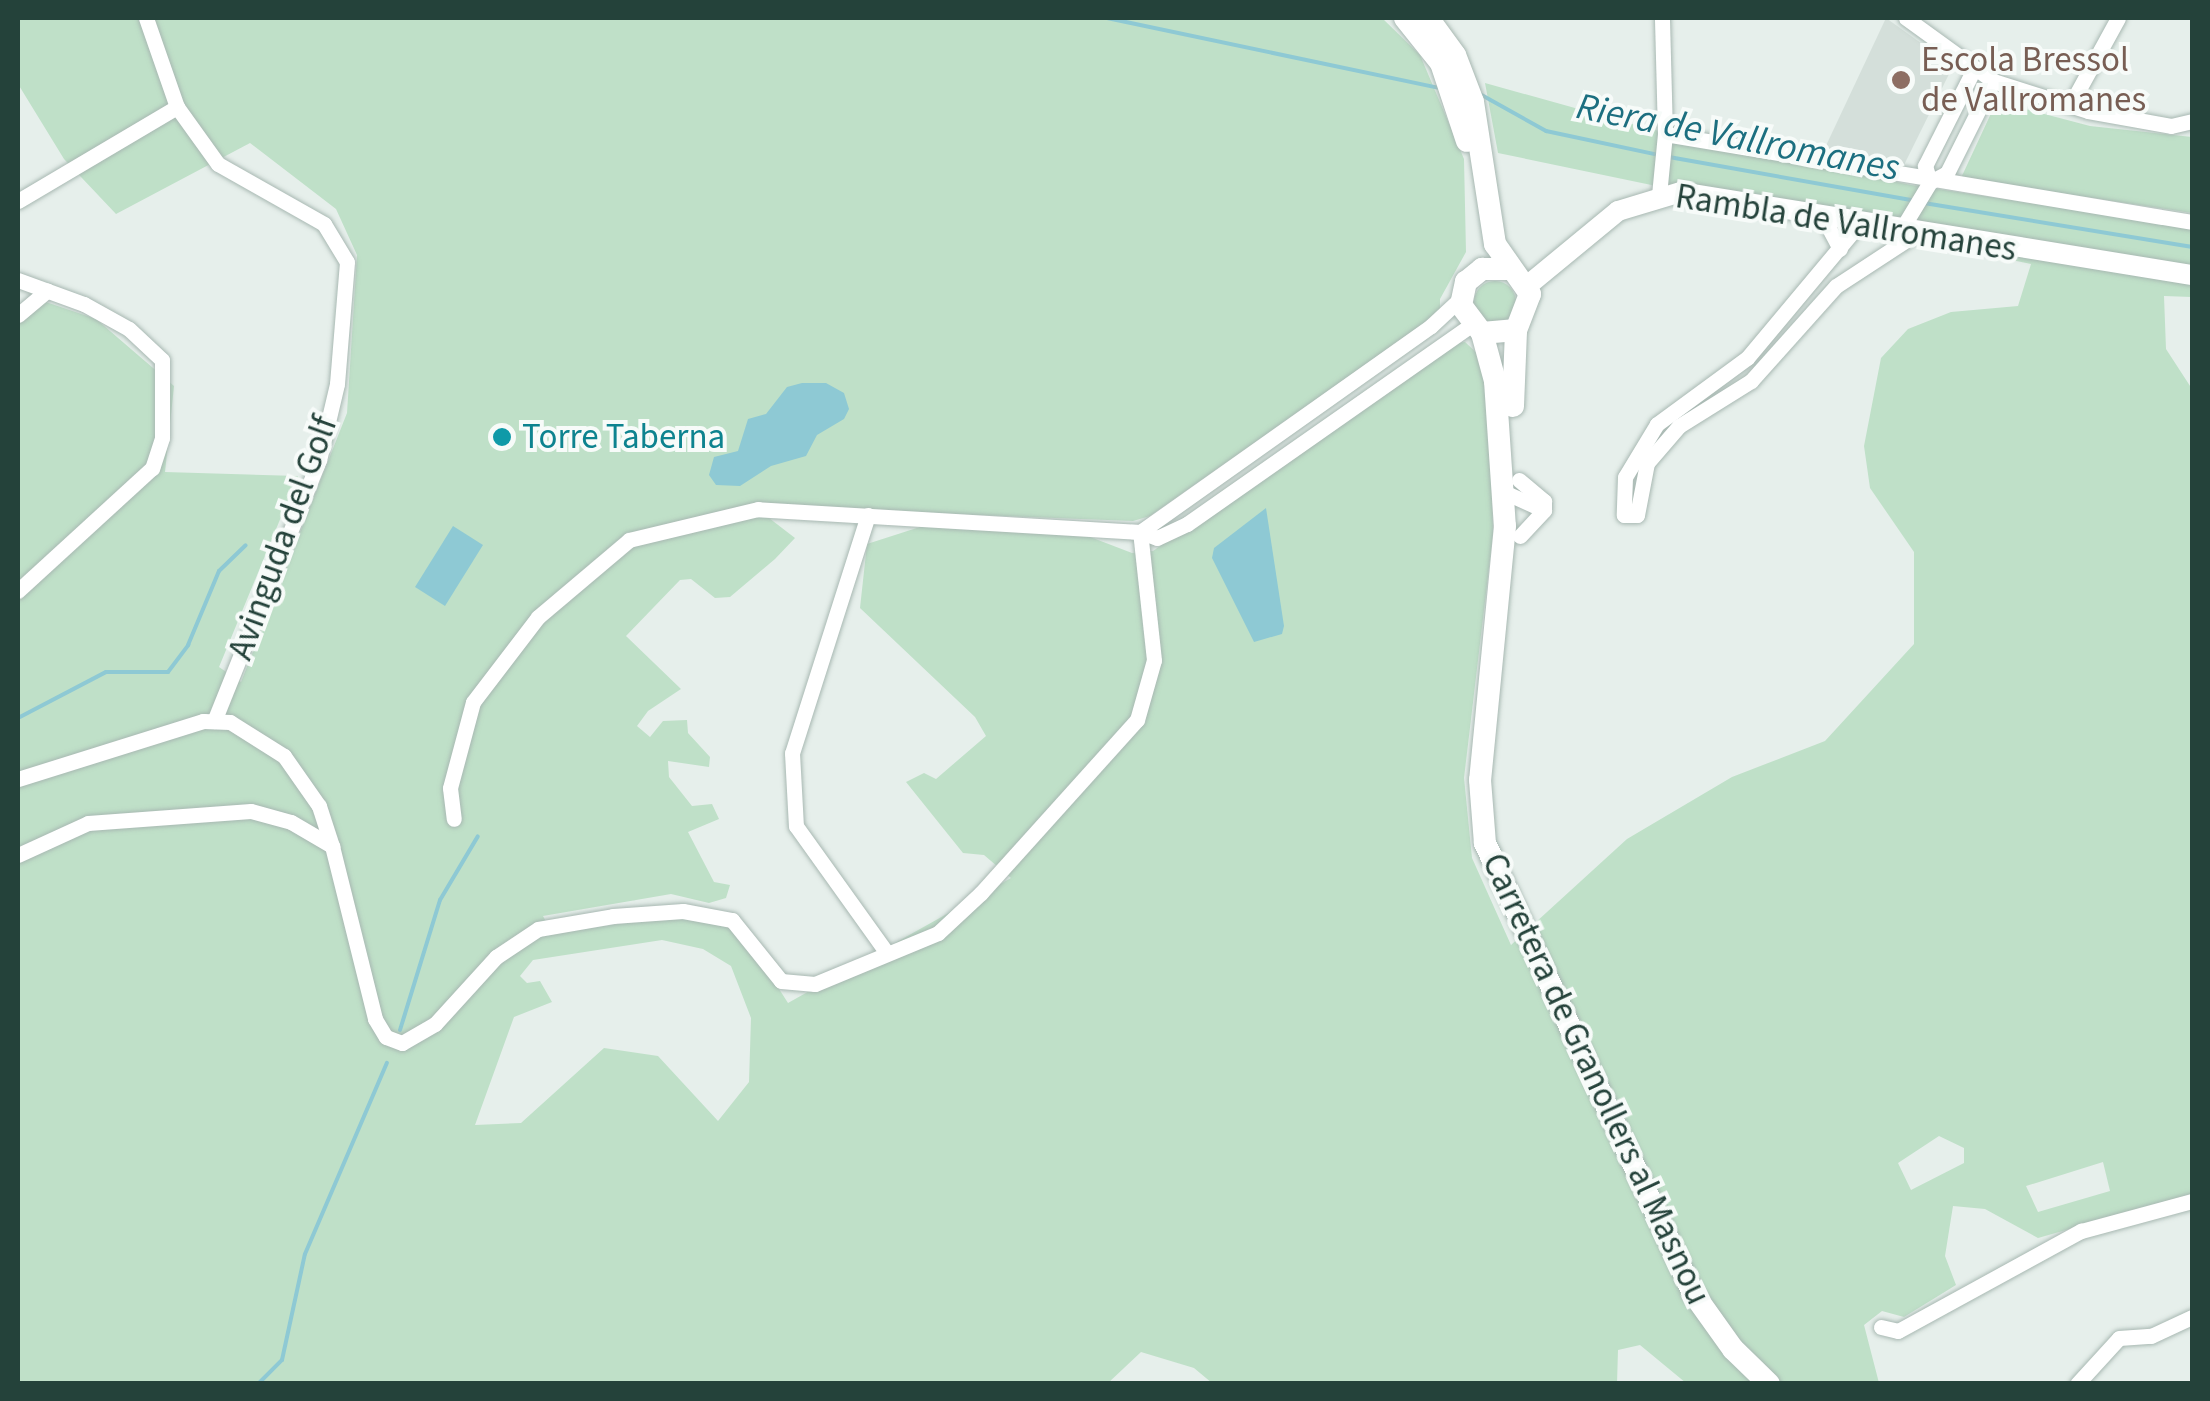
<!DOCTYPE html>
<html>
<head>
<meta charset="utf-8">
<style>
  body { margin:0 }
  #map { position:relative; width:2210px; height:1401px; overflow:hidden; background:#e6efeb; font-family:"Source Sans 3",sans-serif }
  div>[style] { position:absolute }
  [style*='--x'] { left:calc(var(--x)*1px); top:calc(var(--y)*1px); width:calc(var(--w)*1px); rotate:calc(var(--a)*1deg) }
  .built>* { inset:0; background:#d4dfda }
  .green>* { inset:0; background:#bfe0c8 }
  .round { border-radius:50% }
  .water>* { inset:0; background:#8ec9d4 }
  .stream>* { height:4px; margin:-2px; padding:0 2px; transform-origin:2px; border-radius:2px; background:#8ec9d4 }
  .roads { filter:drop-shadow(0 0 2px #a8b8b2) drop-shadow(0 0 2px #a8b8b2) }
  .minor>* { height:15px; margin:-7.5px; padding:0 7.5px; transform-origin:7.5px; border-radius:7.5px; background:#fff }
  .tertiary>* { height:20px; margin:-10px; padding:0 10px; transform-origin:10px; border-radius:10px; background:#fff }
  .secondary>* { height:22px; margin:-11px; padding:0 11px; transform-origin:11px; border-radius:11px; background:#fff }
  .dots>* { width:28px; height:28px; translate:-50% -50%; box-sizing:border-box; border:5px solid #f7fbf9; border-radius:50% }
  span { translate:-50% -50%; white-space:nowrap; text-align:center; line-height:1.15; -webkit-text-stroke:8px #f7fbf9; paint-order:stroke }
  .education-label { font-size:35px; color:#785e54 }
  .left { translate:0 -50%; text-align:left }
  .street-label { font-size:35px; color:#24423a }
  .culture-label { font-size:35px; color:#0d838f }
  .water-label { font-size:38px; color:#1c6f80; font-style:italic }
  .frame { position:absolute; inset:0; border:20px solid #24423a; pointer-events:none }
</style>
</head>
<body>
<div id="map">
  <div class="built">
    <div style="clip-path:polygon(1886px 18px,1953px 66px,1903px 167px,1823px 152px)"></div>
  </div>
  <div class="green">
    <div style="clip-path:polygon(evenodd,18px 18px,1382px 18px,1420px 55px,1464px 159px,1466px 252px,1440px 299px,1440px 312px,1150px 516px,1133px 521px,871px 511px,869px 523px,769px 518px,795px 538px,775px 559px,730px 597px,715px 598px,691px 579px,680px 580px,626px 636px,681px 689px,648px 711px,637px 726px,650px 737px,663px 721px,687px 720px,688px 733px,710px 757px,709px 767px,668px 761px,669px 777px,692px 806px,712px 804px,719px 819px,688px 832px,714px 882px,730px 885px,726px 898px,709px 903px,671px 894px,543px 916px,552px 933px,678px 916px,727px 926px,758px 956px,788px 1003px,1011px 878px,984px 855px,963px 853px,906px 782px,924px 773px,936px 779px,986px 736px,975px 717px,860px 608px,867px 544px,923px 526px,1085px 535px,1132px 553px,1153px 551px,1445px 345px,1465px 342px,1479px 355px,1491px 421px,1493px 534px,1464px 778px,1472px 858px,1511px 945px,1627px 839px,1732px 777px,1825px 741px,1914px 644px,1914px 552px,1870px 488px,1864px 446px,1881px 358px,1908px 329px,1951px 312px,2018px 306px,2031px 264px,1498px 153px,1485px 83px,1650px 129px,1911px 185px,2192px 227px,2192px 297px,2164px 296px,2166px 349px,2192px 389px,2192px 1194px,2038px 1238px,1985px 1209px,1953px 1206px,1945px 1256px,1956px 1285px,1904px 1317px,1882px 1311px,1864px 1325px,1879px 1383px,1686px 1383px,1640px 1345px,1618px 1350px,1617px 1384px,1212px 1383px,1194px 1368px,1141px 1352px,1107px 1384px,18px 1383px,18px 319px,40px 300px,96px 319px,174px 386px,165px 472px,298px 476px,219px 667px,241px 682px,347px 413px,357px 255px,336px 209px,250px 143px,116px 214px,64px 159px,18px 84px,18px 18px,662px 940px,703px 949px,731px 966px,751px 1018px,749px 1082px,718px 1121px,658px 1056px,604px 1048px,521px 1123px,475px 1125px,514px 1017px,552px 1002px,540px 981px,527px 983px,520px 976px,533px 960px,662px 940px,18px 18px,1939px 1136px,1964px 1148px,1964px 1163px,1911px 1190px,1898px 1163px,1939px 1136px,18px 18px,2103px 1162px,2110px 1191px,2038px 1212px,2026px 1186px,2103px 1162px)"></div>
    <div style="clip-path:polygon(2006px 104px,2090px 126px,2192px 137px,2192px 213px,1961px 178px,1994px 107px)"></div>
    <div class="round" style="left:1474px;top:281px;width:42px;height:42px"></div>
  </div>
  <div class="water">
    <div style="clip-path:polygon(802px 383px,826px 383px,844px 393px,849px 409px,844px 419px,817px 435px,806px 456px,771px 466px,740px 486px,716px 485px,709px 475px,714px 457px,738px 451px,748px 419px,766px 414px,787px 387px)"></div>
    <div style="clip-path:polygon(1266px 508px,1284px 626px,1282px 634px,1254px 642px,1212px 558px,1214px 548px)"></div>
    <div style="clip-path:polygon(453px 526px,483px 545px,445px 606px,415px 587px)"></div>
  </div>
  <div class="stream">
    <div style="--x:1107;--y:18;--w:339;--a:11.9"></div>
    <div style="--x:1478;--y:93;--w:78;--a:29.2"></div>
    <div style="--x:1546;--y:131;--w:116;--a:12"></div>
    <div style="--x:1669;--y:157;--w:250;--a:10.1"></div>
    <div style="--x:1924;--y:203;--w:272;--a:9.3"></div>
    <div style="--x:18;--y:718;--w:99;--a:-27.6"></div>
    <div style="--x:106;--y:672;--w:62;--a:0"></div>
    <div style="--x:168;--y:672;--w:34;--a:-53"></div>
    <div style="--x:188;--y:645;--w:80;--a:-67.3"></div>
    <div style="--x:219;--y:571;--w:37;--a:-44"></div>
    <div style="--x:400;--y:1030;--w:136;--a:-72.9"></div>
    <div style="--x:440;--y:900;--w:74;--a:-59.3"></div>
    <div style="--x:258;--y:1384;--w:34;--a:-45"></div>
    <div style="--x:282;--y:1360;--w:108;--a:-77.8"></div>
    <div style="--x:305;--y:1254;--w:208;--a:-66.8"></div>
  </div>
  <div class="roads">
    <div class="minor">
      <div style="--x:146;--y:18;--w:94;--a:70.8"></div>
      <div style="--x:177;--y:107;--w:70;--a:54.3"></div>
      <div style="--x:218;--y:164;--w:122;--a:29.5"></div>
      <div style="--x:324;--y:224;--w:44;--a:58.8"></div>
      <div style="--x:347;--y:262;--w:122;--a:94.7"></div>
      <div style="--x:337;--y:384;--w:78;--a:103.3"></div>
      <div style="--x:319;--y:460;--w:281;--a:111.9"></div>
      <div style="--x:1906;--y:18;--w:107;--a:35.9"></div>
      <div style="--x:1993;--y:81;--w:100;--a:17.5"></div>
      <div style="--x:2088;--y:111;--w:84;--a:10.2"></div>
      <div style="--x:2171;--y:126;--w:22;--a:-13"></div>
      <div style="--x:2072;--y:102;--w:96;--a:-61.3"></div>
      <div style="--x:1665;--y:134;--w:534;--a:9.48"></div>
      <div style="--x:1930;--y:182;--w:17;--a:-107"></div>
      <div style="--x:1925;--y:166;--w:106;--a:-63.2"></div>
      <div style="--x:1659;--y:195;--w:61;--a:-84.4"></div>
      <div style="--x:1665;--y:134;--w:116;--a:-91.5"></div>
      <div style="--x:18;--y:201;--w:185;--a:-30.6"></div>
      <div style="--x:1823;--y:217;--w:36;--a:62"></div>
      <div style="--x:1860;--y:223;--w:176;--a:129.9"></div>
      <div style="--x:1747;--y:358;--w:112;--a:143.7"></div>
      <div style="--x:1657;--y:424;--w:62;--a:121.1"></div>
      <div style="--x:1625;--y:477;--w:38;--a:92"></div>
      <div style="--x:1624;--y:515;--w:13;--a:0"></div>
      <div style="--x:1637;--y:515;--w:53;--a:-79.1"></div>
      <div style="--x:1647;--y:463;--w:49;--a:-49.1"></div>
      <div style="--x:1679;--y:426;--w:85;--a:-32"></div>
      <div style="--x:1751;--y:381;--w:127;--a:-48.2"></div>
      <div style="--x:1836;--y:286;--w:97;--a:-33.2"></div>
      <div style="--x:1901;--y:230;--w:56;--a:-58.9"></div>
      <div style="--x:1930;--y:182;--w:19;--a:-28"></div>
      <div style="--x:1947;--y:173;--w:103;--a:-63.4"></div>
      <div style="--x:18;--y:280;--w:70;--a:20"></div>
      <div style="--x:84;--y:304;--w:51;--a:29.1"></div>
      <div style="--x:129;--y:329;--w:45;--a:43.2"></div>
      <div style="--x:162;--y:360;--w:78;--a:90"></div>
      <div style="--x:162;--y:438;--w:32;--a:108"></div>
      <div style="--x:152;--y:468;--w:182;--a:137.5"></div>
      <div style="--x:1461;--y:298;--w:41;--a:137"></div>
      <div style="--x:1431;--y:326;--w:357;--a:144.7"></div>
      <div style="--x:1140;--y:532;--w:18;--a:19"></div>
      <div style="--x:1157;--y:538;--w:33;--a:-25"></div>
      <div style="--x:1187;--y:524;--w:347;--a:-35"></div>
      <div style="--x:18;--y:315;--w:38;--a:-40"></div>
      <div style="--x:1519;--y:480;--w:33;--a:40"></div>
      <div style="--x:1544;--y:501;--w:9;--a:90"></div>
      <div style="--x:1504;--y:492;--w:44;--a:24.2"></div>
      <div style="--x:868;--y:515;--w:250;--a:107.7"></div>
      <div style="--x:792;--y:753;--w:73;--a:86.9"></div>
      <div style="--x:796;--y:826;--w:156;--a:54.4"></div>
      <div style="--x:1520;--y:536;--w:35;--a:-47"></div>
      <div style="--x:18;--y:779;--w:194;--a:-17.4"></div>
      <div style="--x:203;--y:721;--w:27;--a:2"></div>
      <div style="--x:230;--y:722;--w:64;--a:32.2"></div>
      <div style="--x:284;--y:756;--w:61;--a:55"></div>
      <div style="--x:319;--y:806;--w:42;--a:72"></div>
      <div style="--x:18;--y:855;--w:77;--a:-24.6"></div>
      <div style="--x:88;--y:823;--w:163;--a:-4.2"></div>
      <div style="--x:251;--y:811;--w:41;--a:15.4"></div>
      <div style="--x:291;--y:822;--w:48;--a:30.3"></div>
      <div style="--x:332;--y:846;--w:178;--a:76"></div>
      <div style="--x:375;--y:1019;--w:21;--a:59"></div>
      <div style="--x:386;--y:1037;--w:17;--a:21"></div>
      <div style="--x:402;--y:1043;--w:38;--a:-30"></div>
      <div style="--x:435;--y:1024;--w:91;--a:-47.7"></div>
      <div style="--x:496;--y:957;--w:50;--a:-33.7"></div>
      <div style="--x:538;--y:929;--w:76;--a:-9.8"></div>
      <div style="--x:613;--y:916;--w:70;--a:-4.1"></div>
      <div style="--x:683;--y:911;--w:50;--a:10.4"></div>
      <div style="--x:732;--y:920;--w:78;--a:51.2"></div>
      <div style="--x:781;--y:981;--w:34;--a:5"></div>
      <div style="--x:815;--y:984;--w:133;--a:-22.5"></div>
      <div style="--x:938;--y:933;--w:59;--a:-42.9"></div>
      <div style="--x:981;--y:893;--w:233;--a:-48"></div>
      <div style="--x:1137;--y:720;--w:62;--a:-74.2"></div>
      <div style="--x:1154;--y:660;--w:129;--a:-96.2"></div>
      <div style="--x:1140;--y:532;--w:383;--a:-176.6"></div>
      <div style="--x:758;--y:509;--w:133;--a:166.5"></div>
      <div style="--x:629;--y:540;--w:119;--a:139.8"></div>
      <div style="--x:538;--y:617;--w:107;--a:127.4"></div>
      <div style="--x:473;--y:702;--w:89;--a:105"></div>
      <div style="--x:450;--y:788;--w:31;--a:83"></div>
      <div style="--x:1881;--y:1327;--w:17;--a:13"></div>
      <div style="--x:1898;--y:1331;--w:209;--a:-28.7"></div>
      <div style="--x:2081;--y:1231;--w:115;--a:-15.1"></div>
      <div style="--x:2077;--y:1384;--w:62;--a:-47.6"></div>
      <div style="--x:2119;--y:1338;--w:32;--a:-4"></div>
      <div style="--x:2151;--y:1336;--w:45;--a:-24.9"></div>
    </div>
    <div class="tertiary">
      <div style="--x:1527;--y:286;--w:118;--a:-39.5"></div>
      <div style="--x:1618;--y:211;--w:66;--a:-16.8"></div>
      <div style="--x:1681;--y:192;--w:518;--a:9.23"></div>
    </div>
    <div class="secondary">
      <div style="--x:1405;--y:18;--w:58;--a:51.3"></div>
      <div style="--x:1441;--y:63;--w:82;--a:71.6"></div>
      <div style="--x:1428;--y:18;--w:46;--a:53.9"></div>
      <div style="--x:1455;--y:55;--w:50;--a:69"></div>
      <div style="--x:1473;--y:102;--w:144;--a:81.2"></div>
      <div style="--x:1495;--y:244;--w:61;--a:55"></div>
      <div style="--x:1530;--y:294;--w:39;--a:111"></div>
      <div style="--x:1516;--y:330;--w:34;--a:175"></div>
      <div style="--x:1482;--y:333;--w:35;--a:-127"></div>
      <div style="--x:1461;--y:305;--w:24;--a:-78"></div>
      <div style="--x:1466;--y:282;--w:21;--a:-39"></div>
      <div style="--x:1482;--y:269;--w:29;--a:0"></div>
      <div style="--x:1482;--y:333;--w:50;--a:74.8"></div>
      <div style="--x:1495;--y:381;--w:145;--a:86.1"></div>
      <div style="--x:1505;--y:526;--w:255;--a:95.6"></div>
      <div style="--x:1480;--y:780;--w:63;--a:85.5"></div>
      <div style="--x:1485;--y:843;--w:496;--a:65.2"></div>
      <div style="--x:1693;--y:1293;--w:69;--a:54.5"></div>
      <div style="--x:1733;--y:1349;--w:50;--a:44.2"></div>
      <div style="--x:1513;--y:406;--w:76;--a:-87.7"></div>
    </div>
  </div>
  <div class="dots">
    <div style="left:1901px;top:80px;background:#8d6e63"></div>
    <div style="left:502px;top:437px;background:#0f9aa8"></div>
  </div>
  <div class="education-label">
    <span class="left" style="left:1921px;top:80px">Escola Bressol<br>de Vallromanes</span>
  </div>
  <div class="street-label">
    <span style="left:1846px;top:223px;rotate:9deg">Rambla de Vallromanes</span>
    <span style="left:283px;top:538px;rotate:-70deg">Avinguda del Golf</span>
    <span style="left:1596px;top:1079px;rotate:65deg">Carretera de Granollers al Masnou</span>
  </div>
  <div class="culture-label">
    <span class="left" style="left:522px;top:437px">Torre Taberna</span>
  </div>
  <div class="water-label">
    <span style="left:1738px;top:138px;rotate:11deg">Riera de Vallromanes</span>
  </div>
  <div class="frame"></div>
</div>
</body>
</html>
